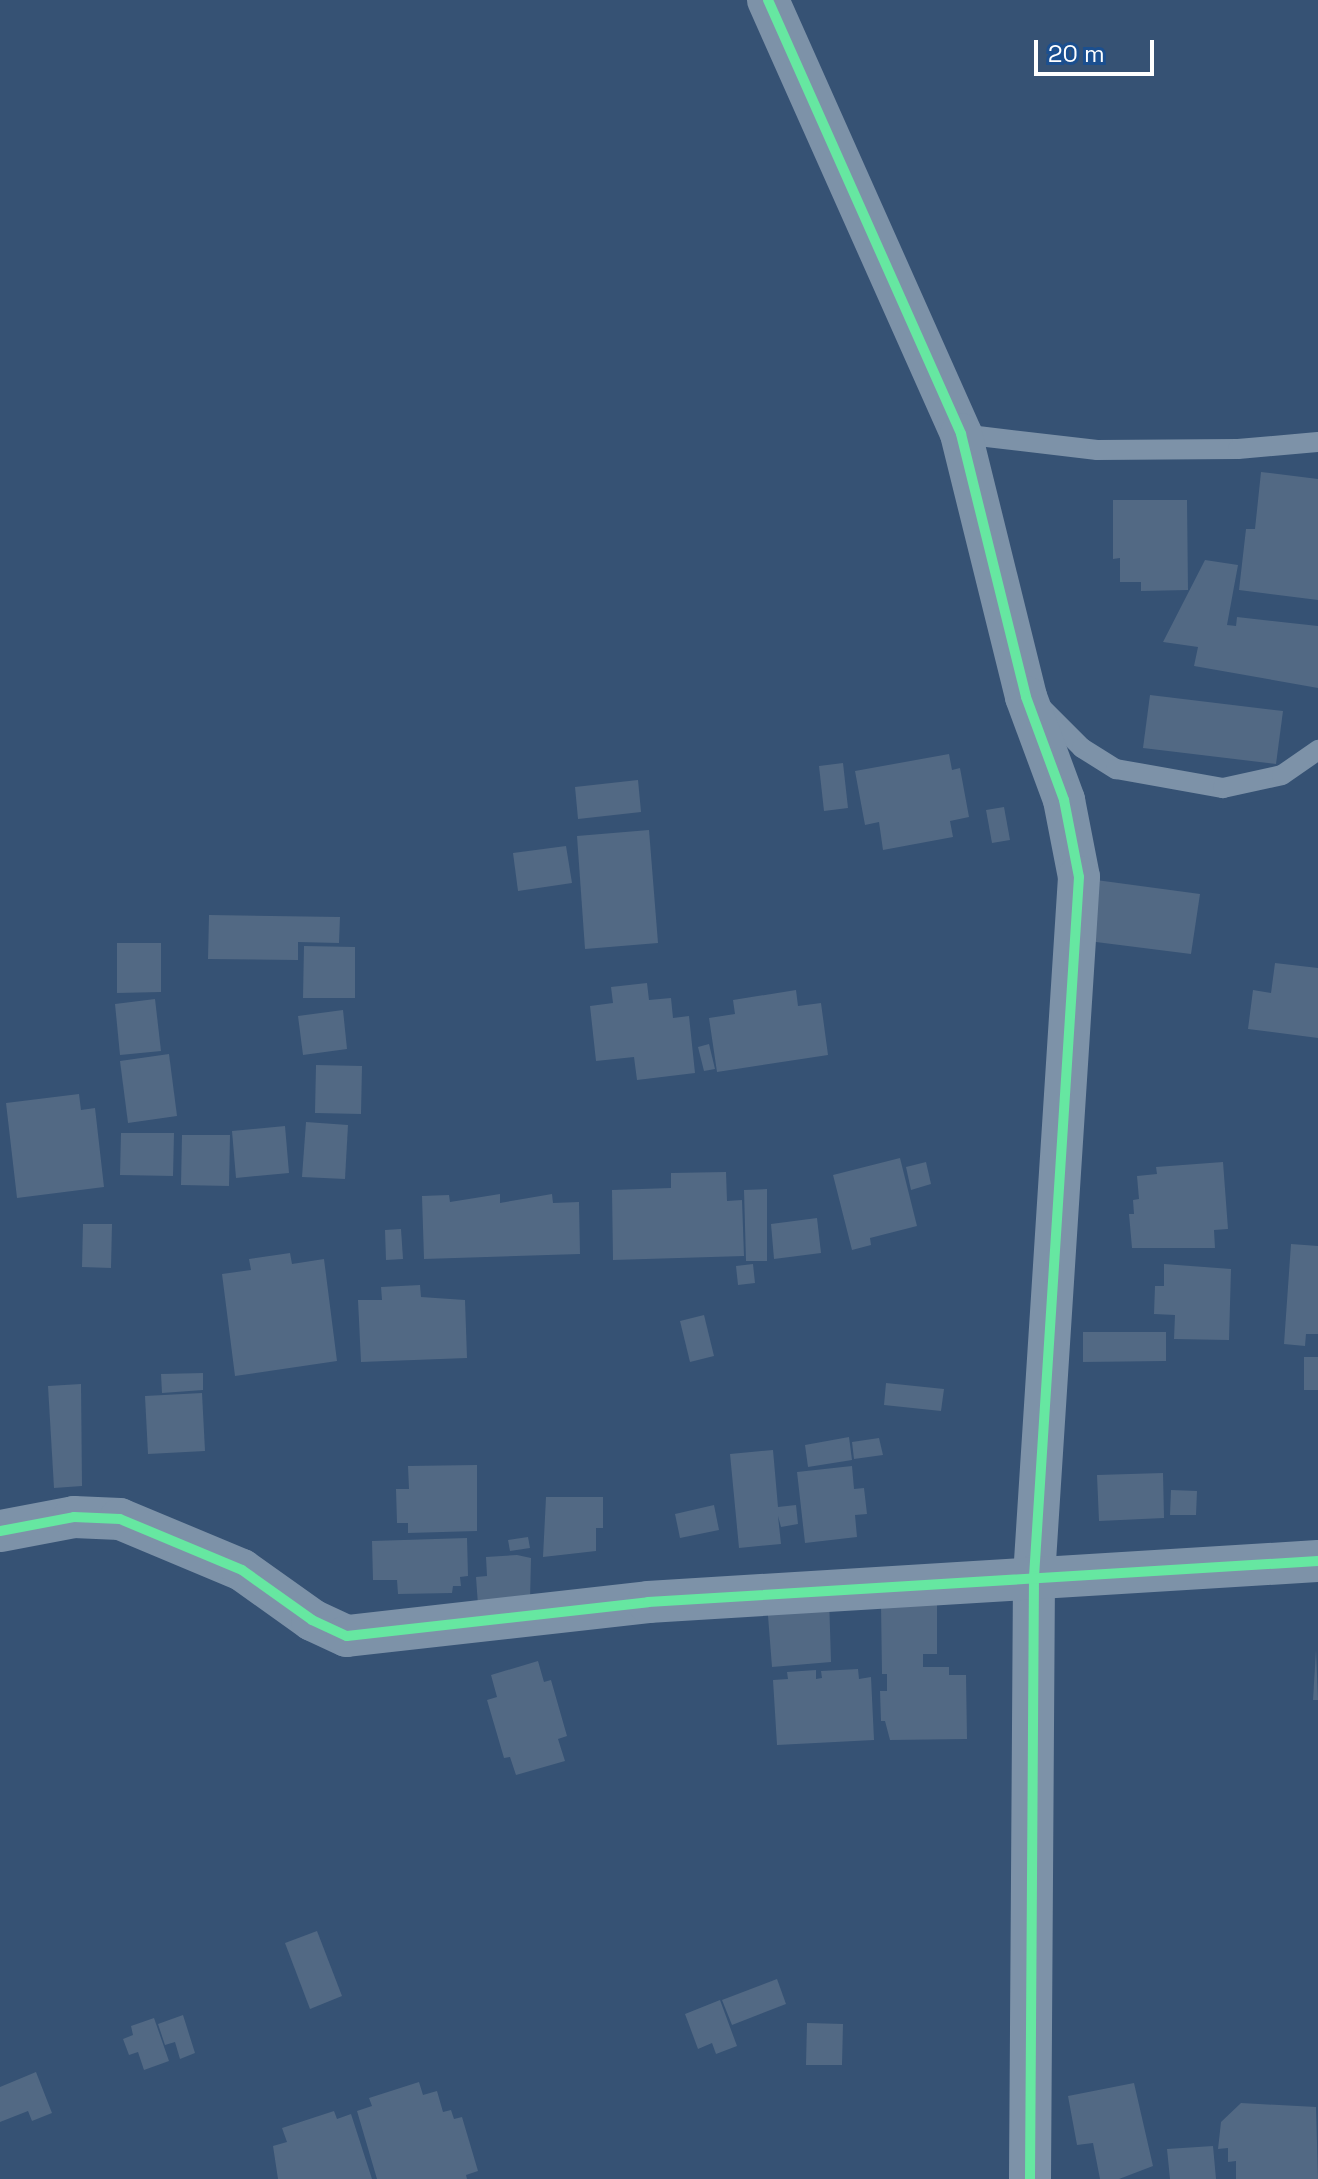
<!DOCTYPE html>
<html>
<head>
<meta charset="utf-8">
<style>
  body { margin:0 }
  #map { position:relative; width:1318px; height:2179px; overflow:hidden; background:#365274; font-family:"Space Grotesk",sans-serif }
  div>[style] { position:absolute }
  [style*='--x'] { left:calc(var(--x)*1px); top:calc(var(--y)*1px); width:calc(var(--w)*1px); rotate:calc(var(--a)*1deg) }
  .building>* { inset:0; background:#526984 }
  .service>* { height:20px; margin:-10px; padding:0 10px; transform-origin:10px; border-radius:10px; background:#7d92a8 }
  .minor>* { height:42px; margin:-21px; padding:0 21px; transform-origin:21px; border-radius:21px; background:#7d92a8 }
  .cycleway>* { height:10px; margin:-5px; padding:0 5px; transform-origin:5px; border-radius:5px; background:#66e7a1 }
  span { translate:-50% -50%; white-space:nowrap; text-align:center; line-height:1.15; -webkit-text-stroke:6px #1b4f8f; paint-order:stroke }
  .scale { position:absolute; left:1034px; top:40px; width:120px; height:36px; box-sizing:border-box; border:4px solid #fff; border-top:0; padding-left:10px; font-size:24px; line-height:28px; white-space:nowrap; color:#fff; -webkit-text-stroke:6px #1b4f8f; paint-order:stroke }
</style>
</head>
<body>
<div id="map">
  <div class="building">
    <div style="clip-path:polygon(1261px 472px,1318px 479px,1318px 600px,1239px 590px,1246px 529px,1255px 529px)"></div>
    <div style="clip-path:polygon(1113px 500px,1187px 500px,1188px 590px,1141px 591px,1141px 582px,1120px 582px,1120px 558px,1113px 559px)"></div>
    <div style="clip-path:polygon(1205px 560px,1238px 565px,1227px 625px,1236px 626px,1237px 617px,1318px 626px,1318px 688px,1194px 666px,1198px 647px,1163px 642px)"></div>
    <div style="clip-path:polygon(1150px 695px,1283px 711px,1276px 764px,1143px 748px)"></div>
    <div style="clip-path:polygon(949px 754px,952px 770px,960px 768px,969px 817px,950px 821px,953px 837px,883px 850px,879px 822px,865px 825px,855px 771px)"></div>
    <div style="clip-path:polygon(843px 763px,848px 808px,824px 811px,819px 766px)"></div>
    <div style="clip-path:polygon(638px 780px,641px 812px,578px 819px,575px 787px)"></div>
    <div style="clip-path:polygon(1004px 807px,1010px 840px,992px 843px,986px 810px)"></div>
    <div style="clip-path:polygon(649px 830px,658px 943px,585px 949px,577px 836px)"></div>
    <div style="clip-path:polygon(566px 846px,572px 883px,518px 891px,513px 853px)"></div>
    <div style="clip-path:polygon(1096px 880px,1200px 894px,1191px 954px,1088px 941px)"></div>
    <div style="clip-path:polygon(209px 915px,340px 917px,339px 943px,298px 942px,298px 960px,208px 959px)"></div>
    <div style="clip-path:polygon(117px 943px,161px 943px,161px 992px,117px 993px)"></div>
    <div style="clip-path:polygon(304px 946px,355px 947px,355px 998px,303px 998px)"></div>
    <div style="clip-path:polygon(1275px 963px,1318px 968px,1318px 1038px,1248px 1029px,1253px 990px,1271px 993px)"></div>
    <div style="clip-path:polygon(647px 983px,649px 1000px,671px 998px,673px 1018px,689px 1016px,695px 1073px,637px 1080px,634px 1057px,596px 1061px,590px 1006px,613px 1003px,611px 987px)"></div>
    <div style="clip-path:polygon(796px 990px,798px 1006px,821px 1003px,828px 1055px,717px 1072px,709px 1018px,735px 1014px,733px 1000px)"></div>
    <div style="clip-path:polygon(155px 999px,161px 1051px,120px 1055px,115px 1004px)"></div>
    <div style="clip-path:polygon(343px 1010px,347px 1049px,303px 1055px,298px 1016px)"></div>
    <div style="clip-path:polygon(709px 1044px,715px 1069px,704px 1071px,698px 1047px)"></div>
    <div style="clip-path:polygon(169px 1054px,177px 1116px,128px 1123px,120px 1061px)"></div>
    <div style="clip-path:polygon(316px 1065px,362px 1066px,361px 1114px,315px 1113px)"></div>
    <div style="clip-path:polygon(79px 1094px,81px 1110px,95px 1108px,104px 1187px,17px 1198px,6px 1103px)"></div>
    <div style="clip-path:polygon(306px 1122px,348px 1125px,345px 1179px,302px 1177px)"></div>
    <div style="clip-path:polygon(285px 1126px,289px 1173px,236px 1178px,232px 1131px)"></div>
    <div style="clip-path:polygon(121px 1133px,174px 1133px,173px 1176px,120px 1175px)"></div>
    <div style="clip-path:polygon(182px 1135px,230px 1135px,229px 1186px,181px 1185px)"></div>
    <div style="clip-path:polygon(900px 1158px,917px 1226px,870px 1238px,871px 1245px,852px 1250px,833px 1175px)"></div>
    <div style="clip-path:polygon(926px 1162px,931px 1184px,911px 1190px,906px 1167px)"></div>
    <div style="clip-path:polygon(1223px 1162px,1228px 1229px,1214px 1230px,1215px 1248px,1132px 1248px,1129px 1214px,1134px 1214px,1133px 1200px,1139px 1199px,1137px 1176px,1157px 1174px,1156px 1167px)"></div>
    <div style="clip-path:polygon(726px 1172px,727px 1201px,742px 1200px,744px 1256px,613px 1260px,612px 1190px,671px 1188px,671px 1173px)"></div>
    <div style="clip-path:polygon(767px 1189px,767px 1261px,746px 1261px,744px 1190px)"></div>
    <div style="clip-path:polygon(500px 1194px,500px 1203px,552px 1194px,553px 1203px,579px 1202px,580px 1254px,424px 1259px,422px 1196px,449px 1195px,450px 1202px)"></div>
    <div style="clip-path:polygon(817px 1218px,821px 1253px,774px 1259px,771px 1224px)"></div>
    <div style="clip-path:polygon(83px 1224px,112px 1224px,111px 1268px,82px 1267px)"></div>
    <div style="clip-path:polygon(401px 1229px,403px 1259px,386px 1260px,385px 1230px)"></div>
    <div style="clip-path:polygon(1291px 1244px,1318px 1246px,1318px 1334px,1306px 1334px,1305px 1346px,1284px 1344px)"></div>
    <div style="clip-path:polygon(290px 1253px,292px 1264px,324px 1259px,337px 1361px,235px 1376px,222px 1274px,251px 1270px,249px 1259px)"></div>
    <div style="clip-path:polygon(753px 1264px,755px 1283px,738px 1285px,736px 1266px)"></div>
    <div style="clip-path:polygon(1164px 1264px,1231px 1269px,1229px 1340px,1174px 1339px,1175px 1315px,1154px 1314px,1155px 1286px,1164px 1286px)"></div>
    <div style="clip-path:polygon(420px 1285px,421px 1297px,465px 1300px,467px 1358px,361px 1362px,358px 1300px,382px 1300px,381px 1287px)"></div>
    <div style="clip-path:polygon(704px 1315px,714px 1356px,690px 1362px,680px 1321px)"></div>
    <div style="clip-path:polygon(1083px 1332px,1166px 1332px,1166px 1361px,1083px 1362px)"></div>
    <div style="clip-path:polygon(1304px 1357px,1318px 1357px,1318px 1390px,1304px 1390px)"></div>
    <div style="clip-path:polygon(203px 1373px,203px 1390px,162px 1393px,161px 1374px)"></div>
    <div style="clip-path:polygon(886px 1383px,944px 1389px,941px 1411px,884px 1405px)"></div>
    <div style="clip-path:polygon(81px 1384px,82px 1486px,54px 1488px,48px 1386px)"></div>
    <div style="clip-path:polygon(202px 1393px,205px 1451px,148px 1454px,145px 1396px)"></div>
    <div style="clip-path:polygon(849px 1437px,852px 1460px,808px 1467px,805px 1445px)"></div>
    <div style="clip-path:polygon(879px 1438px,883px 1455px,854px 1459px,852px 1442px)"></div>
    <div style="clip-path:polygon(773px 1450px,778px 1507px,796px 1505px,798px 1524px,781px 1527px,778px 1516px,781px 1544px,739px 1548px,730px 1454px)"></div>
    <div style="clip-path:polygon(477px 1465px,477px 1531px,408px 1533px,408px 1523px,397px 1523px,396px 1489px,409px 1489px,408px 1466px)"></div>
    <div style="clip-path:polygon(852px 1466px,854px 1489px,864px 1488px,867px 1514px,855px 1515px,857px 1537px,805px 1543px,797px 1472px)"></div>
    <div style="clip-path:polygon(1163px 1473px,1164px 1518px,1099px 1521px,1097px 1475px)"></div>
    <div style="clip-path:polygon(1171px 1490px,1197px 1491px,1196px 1515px,1170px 1515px)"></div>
    <div style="clip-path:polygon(546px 1497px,603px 1497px,603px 1528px,596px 1528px,596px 1551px,543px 1557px)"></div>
    <div style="clip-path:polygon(714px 1505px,719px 1530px,680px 1538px,675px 1514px)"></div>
    <div style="clip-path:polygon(528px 1537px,530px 1548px,510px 1551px,508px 1540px)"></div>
    <div style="clip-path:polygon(467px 1538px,468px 1576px,460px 1577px,461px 1586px,453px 1586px,452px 1593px,398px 1594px,397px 1580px,373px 1580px,372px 1541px)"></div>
    <div style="clip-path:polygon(517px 1555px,531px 1558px,530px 1601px,478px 1605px,476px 1577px,487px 1576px,486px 1557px)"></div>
    <div style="clip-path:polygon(937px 1596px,937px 1654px,923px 1654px,923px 1667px,949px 1667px,949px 1675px,966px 1675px,967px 1739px,890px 1740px,885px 1721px,881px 1721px,880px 1691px,887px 1691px,887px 1674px,882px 1674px,881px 1605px)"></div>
    <div style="clip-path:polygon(829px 1597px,831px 1662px,772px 1667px,767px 1603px)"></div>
    <div style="clip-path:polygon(1316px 1650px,1318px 1700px,1313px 1700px)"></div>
    <div style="clip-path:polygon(538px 1661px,544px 1682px,551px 1680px,567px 1736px,558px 1739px,565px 1761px,516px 1775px,510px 1757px,504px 1758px,487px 1700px,497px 1697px,491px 1675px)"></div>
    <div style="clip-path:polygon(858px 1669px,859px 1679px,871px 1677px,874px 1740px,777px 1745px,773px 1680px,788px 1679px,787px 1672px,816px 1670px,816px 1679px,822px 1678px,821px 1671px)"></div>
    <div style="clip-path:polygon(317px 1931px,342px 1996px,310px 2009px,285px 1943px)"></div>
    <div style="clip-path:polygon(777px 1979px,786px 2004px,732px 2025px,722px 2000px)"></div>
    <div style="clip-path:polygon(720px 2000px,737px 2046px,716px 2054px,712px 2043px,698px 2049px,685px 2014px)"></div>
    <div style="clip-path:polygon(183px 2015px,195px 2053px,180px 2059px,175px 2042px,165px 2045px,158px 2024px)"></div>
    <div style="clip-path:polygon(154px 2018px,169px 2061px,144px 2070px,138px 2052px,129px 2055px,123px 2039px,133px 2035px,131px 2026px)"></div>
    <div style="clip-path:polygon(807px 2023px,843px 2024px,842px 2065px,806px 2065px)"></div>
    <div style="clip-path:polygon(36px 2072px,52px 2113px,32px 2121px,28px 2111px,0 2122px,0 2087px)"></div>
    <div style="clip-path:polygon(419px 2082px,423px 2095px,437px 2091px,443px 2112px,451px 2110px,454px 2119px,462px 2117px,478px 2171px,466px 2175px,467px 2179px,377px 2179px,357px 2111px,372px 2106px,369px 2098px)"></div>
    <div style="clip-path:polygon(1134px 2083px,1153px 2166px,1119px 2179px,1100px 2179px,1093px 2143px,1077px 2145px,1068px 2096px)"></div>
    <div style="clip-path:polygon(1241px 2103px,1316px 2107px,1318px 2179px,1236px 2179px,1236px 2161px,1228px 2162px,1228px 2148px,1218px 2149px,1221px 2122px)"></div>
    <div style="clip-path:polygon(334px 2111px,337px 2119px,351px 2114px,372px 2179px,278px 2179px,273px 2146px,287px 2142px,282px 2128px)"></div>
    <div style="clip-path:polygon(1213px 2146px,1216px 2179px,1170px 2179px,1167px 2149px)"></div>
  </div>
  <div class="service">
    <div style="--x:961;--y:434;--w:137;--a:6.7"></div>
    <div style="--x:1097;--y:450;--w:141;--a:-0.4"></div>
    <div style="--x:1238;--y:449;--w:80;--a:-5"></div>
    <div style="--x:1037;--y:703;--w:64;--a:45"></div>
    <div style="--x:1082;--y:748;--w:40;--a:32"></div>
    <div style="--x:1116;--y:769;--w:109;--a:10.1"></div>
    <div style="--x:1223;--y:788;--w:60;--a:-12.4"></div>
    <div style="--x:1282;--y:775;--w:44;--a:-34.8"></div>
  </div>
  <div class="minor">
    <div style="--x:768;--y:0;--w:475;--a:66"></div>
    <div style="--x:961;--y:434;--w:271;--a:76.1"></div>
    <div style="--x:1026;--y:697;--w:110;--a:69.7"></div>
    <div style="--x:1064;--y:800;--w:78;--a:79"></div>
    <div style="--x:1079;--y:877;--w:700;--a:93.68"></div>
    <div style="--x:1034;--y:1576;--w:603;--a:90.38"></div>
    <div style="--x:0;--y:1531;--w:75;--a:-10.7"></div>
    <div style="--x:74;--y:1517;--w:46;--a:2.5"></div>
    <div style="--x:120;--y:1519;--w:132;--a:22.7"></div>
    <div style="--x:242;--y:1570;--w:86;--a:35.5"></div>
    <div style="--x:312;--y:1620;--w:38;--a:25"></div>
    <div style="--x:347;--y:1636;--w:303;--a:-6.4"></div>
    <div style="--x:648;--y:1602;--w:671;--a:-3.5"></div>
  </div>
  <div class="cycleway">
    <div style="--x:768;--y:0;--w:475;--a:66"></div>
    <div style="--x:961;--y:434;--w:271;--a:76.1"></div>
    <div style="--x:1026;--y:697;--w:110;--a:69.7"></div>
    <div style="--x:1064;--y:800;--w:78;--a:79"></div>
    <div style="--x:1079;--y:877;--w:700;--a:93.68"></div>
    <div style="--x:1034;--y:1576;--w:603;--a:90.38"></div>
    <div style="--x:0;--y:1531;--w:75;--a:-10.7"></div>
    <div style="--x:74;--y:1517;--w:46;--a:2.5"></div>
    <div style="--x:120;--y:1519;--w:132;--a:22.7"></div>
    <div style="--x:242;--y:1570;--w:86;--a:35.5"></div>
    <div style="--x:312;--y:1620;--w:38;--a:25"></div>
    <div style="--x:347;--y:1636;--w:303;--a:-6.4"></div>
    <div style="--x:648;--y:1602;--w:671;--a:-3.5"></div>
  </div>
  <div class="scale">20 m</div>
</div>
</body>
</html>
